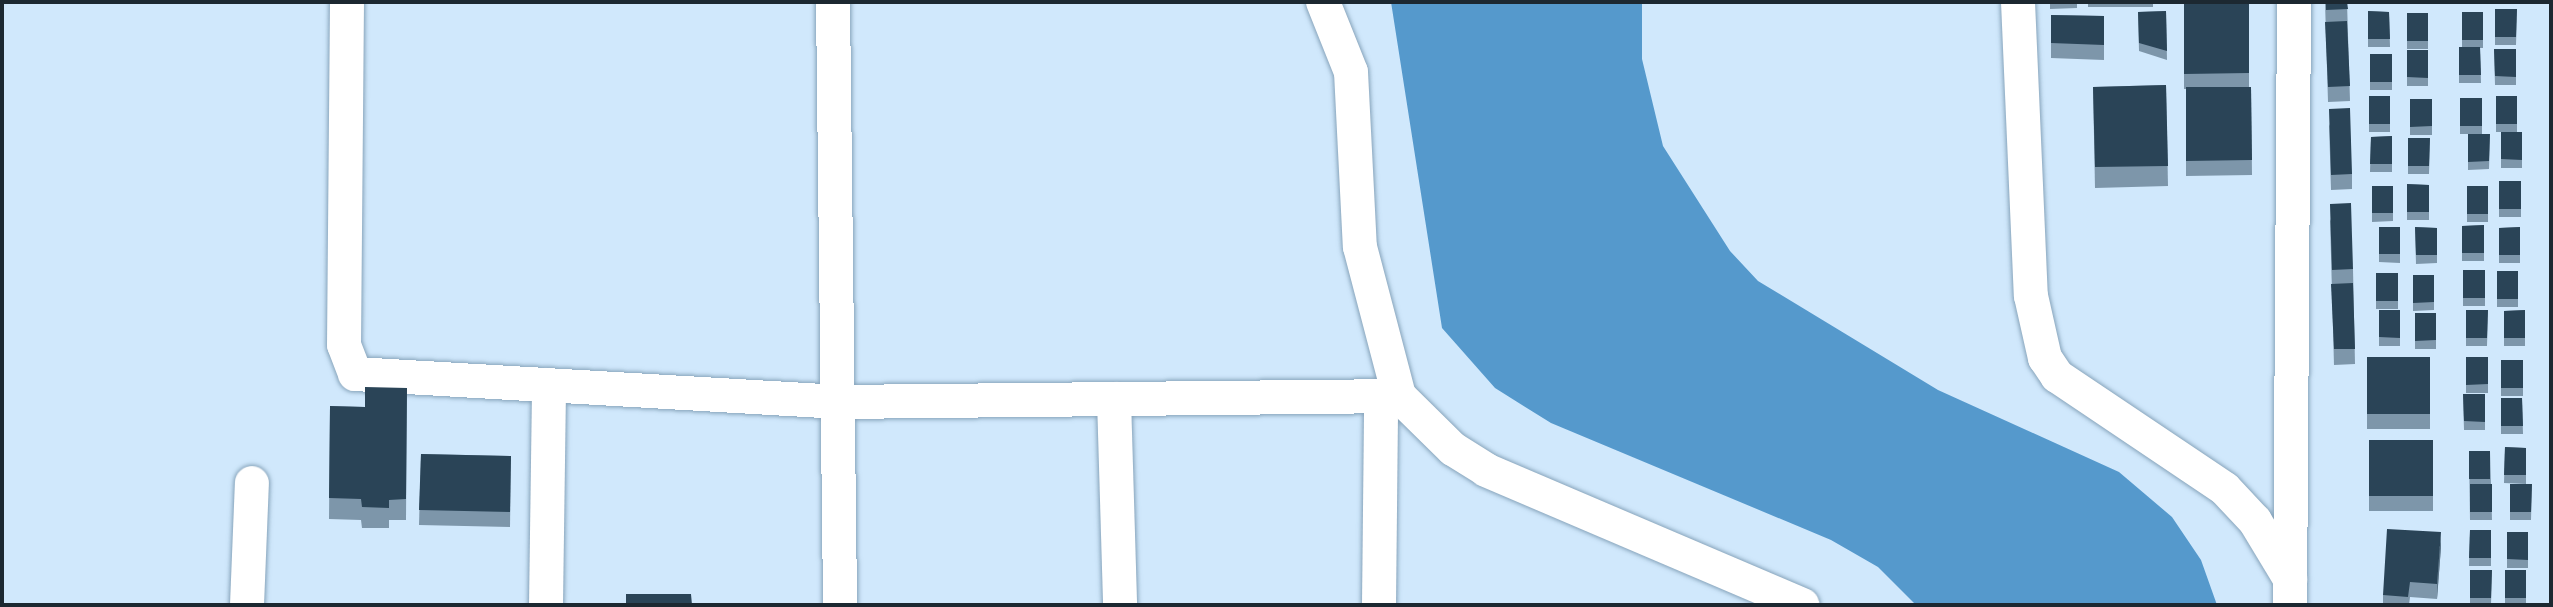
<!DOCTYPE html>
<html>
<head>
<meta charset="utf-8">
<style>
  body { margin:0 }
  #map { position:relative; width:2553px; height:607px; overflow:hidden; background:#d0e8fc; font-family:Arial,sans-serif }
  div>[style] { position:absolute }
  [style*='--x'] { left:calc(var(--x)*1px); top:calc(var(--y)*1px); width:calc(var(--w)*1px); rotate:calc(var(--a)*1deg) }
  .water>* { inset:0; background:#59c }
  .roads { filter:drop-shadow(0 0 2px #87a4bb) drop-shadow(0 0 2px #87a4bb) }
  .street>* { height:34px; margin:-17px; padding:0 17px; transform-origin:17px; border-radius:17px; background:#fff }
  .wall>* { inset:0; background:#7d96aa }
  .shaded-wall>* { inset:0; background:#5c7588 }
  .building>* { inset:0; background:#2a4457 }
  span { translate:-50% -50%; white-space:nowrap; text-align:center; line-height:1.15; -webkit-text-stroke:8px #e8f4fe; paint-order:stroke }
  .frame { position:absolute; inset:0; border:4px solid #1c2831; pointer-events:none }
</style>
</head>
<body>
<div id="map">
  <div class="water">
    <div style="clip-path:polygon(1391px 2px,1642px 2px,1642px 59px,1663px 146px,1730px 251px,1758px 281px,1938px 390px,2119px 472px,2172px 517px,2201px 560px,2217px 605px,1916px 605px,1878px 567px,1831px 540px,1551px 423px,1495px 388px,1442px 328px)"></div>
  </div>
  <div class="roads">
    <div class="street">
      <div style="--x:347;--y:2;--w:343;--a:90.5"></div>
      <div style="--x:344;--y:345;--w:31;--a:69"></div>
      <div style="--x:355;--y:374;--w:484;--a:3.3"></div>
      <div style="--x:838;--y:402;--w:561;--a:-0.61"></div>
      <div style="--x:833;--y:2;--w:603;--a:89.33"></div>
      <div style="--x:1323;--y:2;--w:75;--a:68.2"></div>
      <div style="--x:1351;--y:72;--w:175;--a:87.1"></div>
      <div style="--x:1360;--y:247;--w:154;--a:75.3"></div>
      <div style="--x:1399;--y:396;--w:76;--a:44.5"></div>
      <div style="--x:1453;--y:449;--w:39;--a:32"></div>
      <div style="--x:1486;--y:470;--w:344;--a:23.1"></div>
      <div style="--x:2018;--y:2;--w:294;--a:87.5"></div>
      <div style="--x:2031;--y:296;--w:64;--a:77.3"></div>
      <div style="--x:2045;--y:358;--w:22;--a:56"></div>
      <div style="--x:2057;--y:376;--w:202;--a:33.9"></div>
      <div style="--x:2225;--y:489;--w:44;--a:46.8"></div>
      <div style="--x:2255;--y:521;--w:68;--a:58.9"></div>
      <div style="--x:1114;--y:399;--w:206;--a:88.3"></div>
      <div style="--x:247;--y:605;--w:122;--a:-87.7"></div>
      <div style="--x:546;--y:605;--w:220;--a:-89.2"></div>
      <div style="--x:1379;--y:605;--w:208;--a:-89.4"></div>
      <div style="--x:2290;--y:605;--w:603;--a:-89.62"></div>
    </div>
  </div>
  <div class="wall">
    <div style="clip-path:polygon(2050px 2px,2077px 2px,2077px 8px,2050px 9px)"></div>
    <div style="clip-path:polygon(2088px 2px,2153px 2px,2153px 7px,2088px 7px)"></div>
    <div style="clip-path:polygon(2184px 2px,2250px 2px,2249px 2px,2249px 87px,2251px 87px,2252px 175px,2186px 176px,2186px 89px,2184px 89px)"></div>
    <div style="clip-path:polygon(2325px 2px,2347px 2px,2350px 101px,2328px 102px)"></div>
    <div style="clip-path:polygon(2495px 9px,2517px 9px,2516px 45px,2495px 45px)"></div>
    <div style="clip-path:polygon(2166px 11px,2167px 60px,2139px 51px,2138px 12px)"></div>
    <div style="clip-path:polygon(2368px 11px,2389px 12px,2390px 47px,2368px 47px)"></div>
    <div style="clip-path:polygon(2462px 12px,2483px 12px,2483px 48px,2480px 48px,2481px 83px,2459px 83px,2459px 47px,2462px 47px)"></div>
    <div style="clip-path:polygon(2407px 13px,2428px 13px,2428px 49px,2407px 49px)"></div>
    <div style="clip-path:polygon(2051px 15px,2104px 16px,2104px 60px,2051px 58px)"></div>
    <div style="clip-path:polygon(2494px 49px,2516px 49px,2516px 85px,2495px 85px)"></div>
    <div style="clip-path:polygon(2407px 50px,2428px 50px,2428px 86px,2407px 86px)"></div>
    <div style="clip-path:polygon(2370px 54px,2392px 54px,2392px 90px,2370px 90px)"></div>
    <div style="clip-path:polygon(2166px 85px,2168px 186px,2095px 188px,2093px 87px)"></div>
    <div style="clip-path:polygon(2369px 96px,2390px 96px,2390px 132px,2369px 132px)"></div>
    <div style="clip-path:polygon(2496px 96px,2517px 96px,2517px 132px,2522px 132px,2522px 168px,2501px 168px,2501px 132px,2508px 132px,2496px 132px)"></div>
    <div style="clip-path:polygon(2460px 98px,2482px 98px,2482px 134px,2490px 134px,2489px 169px,2468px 170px,2468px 134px,2460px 134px)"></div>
    <div style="clip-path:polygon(2410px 99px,2432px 99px,2432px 135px,2410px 135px)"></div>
    <div style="clip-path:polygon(2329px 124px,2352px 174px,2352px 189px,2331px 190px)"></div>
    <div style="clip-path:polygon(2392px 136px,2392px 172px,2370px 172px,2371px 137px)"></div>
    <div style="clip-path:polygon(2408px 138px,2430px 138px,2429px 174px,2408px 174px)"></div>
    <div style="clip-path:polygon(2499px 181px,2521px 181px,2521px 217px,2499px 217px)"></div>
    <div style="clip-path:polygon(2407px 184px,2429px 185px,2429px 220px,2407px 220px)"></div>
    <div style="clip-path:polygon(2372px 186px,2393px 186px,2393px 221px,2372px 222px)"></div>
    <div style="clip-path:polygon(2467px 186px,2488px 186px,2488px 222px,2467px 222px)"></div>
    <div style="clip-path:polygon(2330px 219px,2353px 269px,2355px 364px,2334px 365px)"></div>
    <div style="clip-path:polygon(2484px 225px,2484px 261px,2462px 261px,2462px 226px)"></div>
    <div style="clip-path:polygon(2379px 227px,2400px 227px,2400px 263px,2379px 262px)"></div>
    <div style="clip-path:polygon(2415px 227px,2437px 228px,2437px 263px,2416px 264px)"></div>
    <div style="clip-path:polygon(2520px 227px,2520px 263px,2499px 263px,2499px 228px)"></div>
    <div style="clip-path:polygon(2463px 270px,2485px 270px,2485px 306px,2463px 306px)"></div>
    <div style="clip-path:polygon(2497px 271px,2518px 271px,2518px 307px,2497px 307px)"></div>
    <div style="clip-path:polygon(2376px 273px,2398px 273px,2398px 309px,2376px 309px)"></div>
    <div style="clip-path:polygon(2413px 275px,2434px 275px,2434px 310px,2413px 311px)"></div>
    <div style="clip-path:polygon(2379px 310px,2400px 310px,2400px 346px,2379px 346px)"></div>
    <div style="clip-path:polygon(2466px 310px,2488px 310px,2487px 346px,2466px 346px)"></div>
    <div style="clip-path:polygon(2525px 310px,2525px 346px,2504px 346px,2504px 311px)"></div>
    <div style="clip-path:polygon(2415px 313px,2436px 313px,2436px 349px,2415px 349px)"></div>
    <div style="clip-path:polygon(2367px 357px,2430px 357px,2430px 429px,2367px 429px)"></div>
    <div style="clip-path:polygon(2466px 357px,2488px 357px,2488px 393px,2466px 393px)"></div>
    <div style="clip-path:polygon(2501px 360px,2523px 360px,2523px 396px,2501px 396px)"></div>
    <div style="clip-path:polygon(407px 388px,406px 520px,389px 520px,389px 528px,362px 528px,361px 520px,329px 519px,330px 406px,365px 407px)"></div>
    <div style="clip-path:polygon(2463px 394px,2485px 394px,2485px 430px,2464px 430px)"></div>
    <div style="clip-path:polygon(2501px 398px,2522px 398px,2523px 434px,2501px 434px)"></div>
    <div style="clip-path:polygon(2369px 440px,2433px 440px,2433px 511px,2369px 511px)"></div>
    <div style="clip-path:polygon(2505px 447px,2526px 448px,2526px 484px,2504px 483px)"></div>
    <div style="clip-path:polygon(2469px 451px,2490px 451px,2492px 520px,2470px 520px)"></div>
    <div style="clip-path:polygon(421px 454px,511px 456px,510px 527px,419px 525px)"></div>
    <div style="clip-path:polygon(2510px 484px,2532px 484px,2531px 520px,2510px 520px)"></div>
    <div style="clip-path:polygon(2470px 530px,2491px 530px,2491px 566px,2469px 566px)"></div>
    <div style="clip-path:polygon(2507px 532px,2528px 532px,2528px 568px,2507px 568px)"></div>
    <div style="clip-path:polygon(2441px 547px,2437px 599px,2410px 597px,2409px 605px,2383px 605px,2383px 595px)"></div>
    <div style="clip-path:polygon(2470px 570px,2492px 570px,2491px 605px,2470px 605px)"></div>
    <div style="clip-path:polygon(2505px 570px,2526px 570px,2526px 605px,2505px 605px)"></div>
  </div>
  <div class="shaded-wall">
    <div style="clip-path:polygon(2441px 532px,2441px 547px,2437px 599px,2437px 584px)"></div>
  </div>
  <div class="building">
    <div style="clip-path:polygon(2184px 2px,2249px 2px,2249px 73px,2184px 74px)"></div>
    <div style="clip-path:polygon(2326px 2px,2347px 2px,2348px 9px,2326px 10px)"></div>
    <div style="clip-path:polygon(2495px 9px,2517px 9px,2516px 37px,2495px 37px)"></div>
    <div style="clip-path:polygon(2166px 11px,2167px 51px,2139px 43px,2138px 12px)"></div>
    <div style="clip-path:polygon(2368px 11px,2389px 12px,2390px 39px,2368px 39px)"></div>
    <div style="clip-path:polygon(2462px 12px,2483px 12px,2483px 40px,2462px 40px)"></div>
    <div style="clip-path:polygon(2407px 13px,2428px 13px,2428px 41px,2407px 41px)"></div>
    <div style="clip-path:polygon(2051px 15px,2104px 16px,2104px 45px,2051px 43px)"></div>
    <div style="clip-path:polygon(2347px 21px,2350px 86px,2328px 87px,2325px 22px)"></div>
    <div style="clip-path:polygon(2459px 47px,2480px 47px,2481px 75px,2459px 75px)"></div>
    <div style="clip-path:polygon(2494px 49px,2516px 49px,2516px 77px,2495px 76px)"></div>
    <div style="clip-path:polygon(2407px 50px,2428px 50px,2428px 78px,2407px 77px)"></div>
    <div style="clip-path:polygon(2370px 54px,2392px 54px,2392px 82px,2370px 82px)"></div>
    <div style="clip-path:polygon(2166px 85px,2168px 166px,2095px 167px,2093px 87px)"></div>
    <div style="clip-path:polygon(2186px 87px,2251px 87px,2252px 160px,2186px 161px)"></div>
    <div style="clip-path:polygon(2369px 96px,2390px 96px,2390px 124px,2369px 124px)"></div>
    <div style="clip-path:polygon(2496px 96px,2517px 96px,2517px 124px,2496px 124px)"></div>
    <div style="clip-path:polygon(2460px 98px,2482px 98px,2482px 126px,2460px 126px)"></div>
    <div style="clip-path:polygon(2410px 99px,2432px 99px,2432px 126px,2410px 127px)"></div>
    <div style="clip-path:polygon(2350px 108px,2352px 174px,2331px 175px,2329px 109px)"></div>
    <div style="clip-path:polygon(2501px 132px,2522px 132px,2522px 160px,2501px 159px)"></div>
    <div style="clip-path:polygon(2468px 134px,2490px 134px,2489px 161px,2468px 162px)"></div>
    <div style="clip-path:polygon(2392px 136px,2392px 164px,2370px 164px,2371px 137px)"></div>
    <div style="clip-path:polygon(2408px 138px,2430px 138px,2429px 166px,2408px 166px)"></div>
    <div style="clip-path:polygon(2499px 181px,2521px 181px,2521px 209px,2499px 209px)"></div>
    <div style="clip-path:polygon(2407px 184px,2429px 185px,2429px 212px,2407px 212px)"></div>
    <div style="clip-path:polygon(2372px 186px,2393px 186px,2393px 213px,2372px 213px)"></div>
    <div style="clip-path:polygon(2467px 186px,2488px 186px,2488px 214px,2467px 214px)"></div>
    <div style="clip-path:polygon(2351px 203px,2353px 269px,2332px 270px,2330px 204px)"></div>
    <div style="clip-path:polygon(2484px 225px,2484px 253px,2462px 253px,2462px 226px)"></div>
    <div style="clip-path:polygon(2379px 227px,2400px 227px,2400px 254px,2379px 254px)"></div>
    <div style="clip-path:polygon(2415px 227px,2437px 228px,2437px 255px,2416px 255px)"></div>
    <div style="clip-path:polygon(2520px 227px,2520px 255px,2499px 255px,2499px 228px)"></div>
    <div style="clip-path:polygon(2463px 270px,2485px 270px,2485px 298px,2463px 298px)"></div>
    <div style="clip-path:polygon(2497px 271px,2518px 271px,2518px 299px,2497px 299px)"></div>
    <div style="clip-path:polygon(2376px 273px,2398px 273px,2398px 301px,2376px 301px)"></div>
    <div style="clip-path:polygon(2413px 275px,2434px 275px,2434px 302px,2413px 303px)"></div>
    <div style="clip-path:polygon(2353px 283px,2355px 349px,2334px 349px,2331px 284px)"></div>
    <div style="clip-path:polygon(2379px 310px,2400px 310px,2400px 338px,2379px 337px)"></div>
    <div style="clip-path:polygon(2466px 310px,2488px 310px,2487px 338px,2466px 338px)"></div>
    <div style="clip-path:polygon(2525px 310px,2525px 338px,2504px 338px,2504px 311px)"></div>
    <div style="clip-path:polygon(2415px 313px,2436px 313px,2436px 340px,2415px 341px)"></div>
    <div style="clip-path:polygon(2367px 357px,2430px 357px,2430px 414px,2367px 414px)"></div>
    <div style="clip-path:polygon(2466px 357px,2488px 357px,2488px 384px,2466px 385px)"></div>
    <div style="clip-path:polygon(2501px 360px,2523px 360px,2523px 388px,2501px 388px)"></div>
    <div style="clip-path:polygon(365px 387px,407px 388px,406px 499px,389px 500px,389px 508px,362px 507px,361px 499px,329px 498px,330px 406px,365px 407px)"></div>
    <div style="clip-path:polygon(2463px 394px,2485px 394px,2485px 422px,2464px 421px)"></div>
    <div style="clip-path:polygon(2501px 398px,2522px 398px,2523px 426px,2501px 426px)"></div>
    <div style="clip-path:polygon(2369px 440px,2433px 440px,2433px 496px,2369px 496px)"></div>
    <div style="clip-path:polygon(2505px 447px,2526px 448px,2526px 475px,2504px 475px)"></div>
    <div style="clip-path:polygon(2469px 451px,2490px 451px,2490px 479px,2469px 479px)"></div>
    <div style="clip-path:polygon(421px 454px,511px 456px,510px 512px,419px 510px)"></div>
    <div style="clip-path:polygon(2470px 484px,2492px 484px,2492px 512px,2470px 512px)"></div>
    <div style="clip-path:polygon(2510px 484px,2532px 484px,2531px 512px,2510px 512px)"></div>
    <div style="clip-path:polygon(2387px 529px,2441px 532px,2437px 584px,2410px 582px,2408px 597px,2383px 595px)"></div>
    <div style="clip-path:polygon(2470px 530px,2491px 530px,2491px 558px,2469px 558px)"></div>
    <div style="clip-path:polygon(2507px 532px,2528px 532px,2528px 560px,2507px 559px)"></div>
    <div style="clip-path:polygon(2470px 570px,2492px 570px,2491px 598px,2470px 598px)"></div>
    <div style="clip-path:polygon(2505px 570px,2526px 570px,2526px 598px,2505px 598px)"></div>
    <div style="clip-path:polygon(626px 594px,691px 594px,692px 605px,626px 605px)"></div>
  </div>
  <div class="frame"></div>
</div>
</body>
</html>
